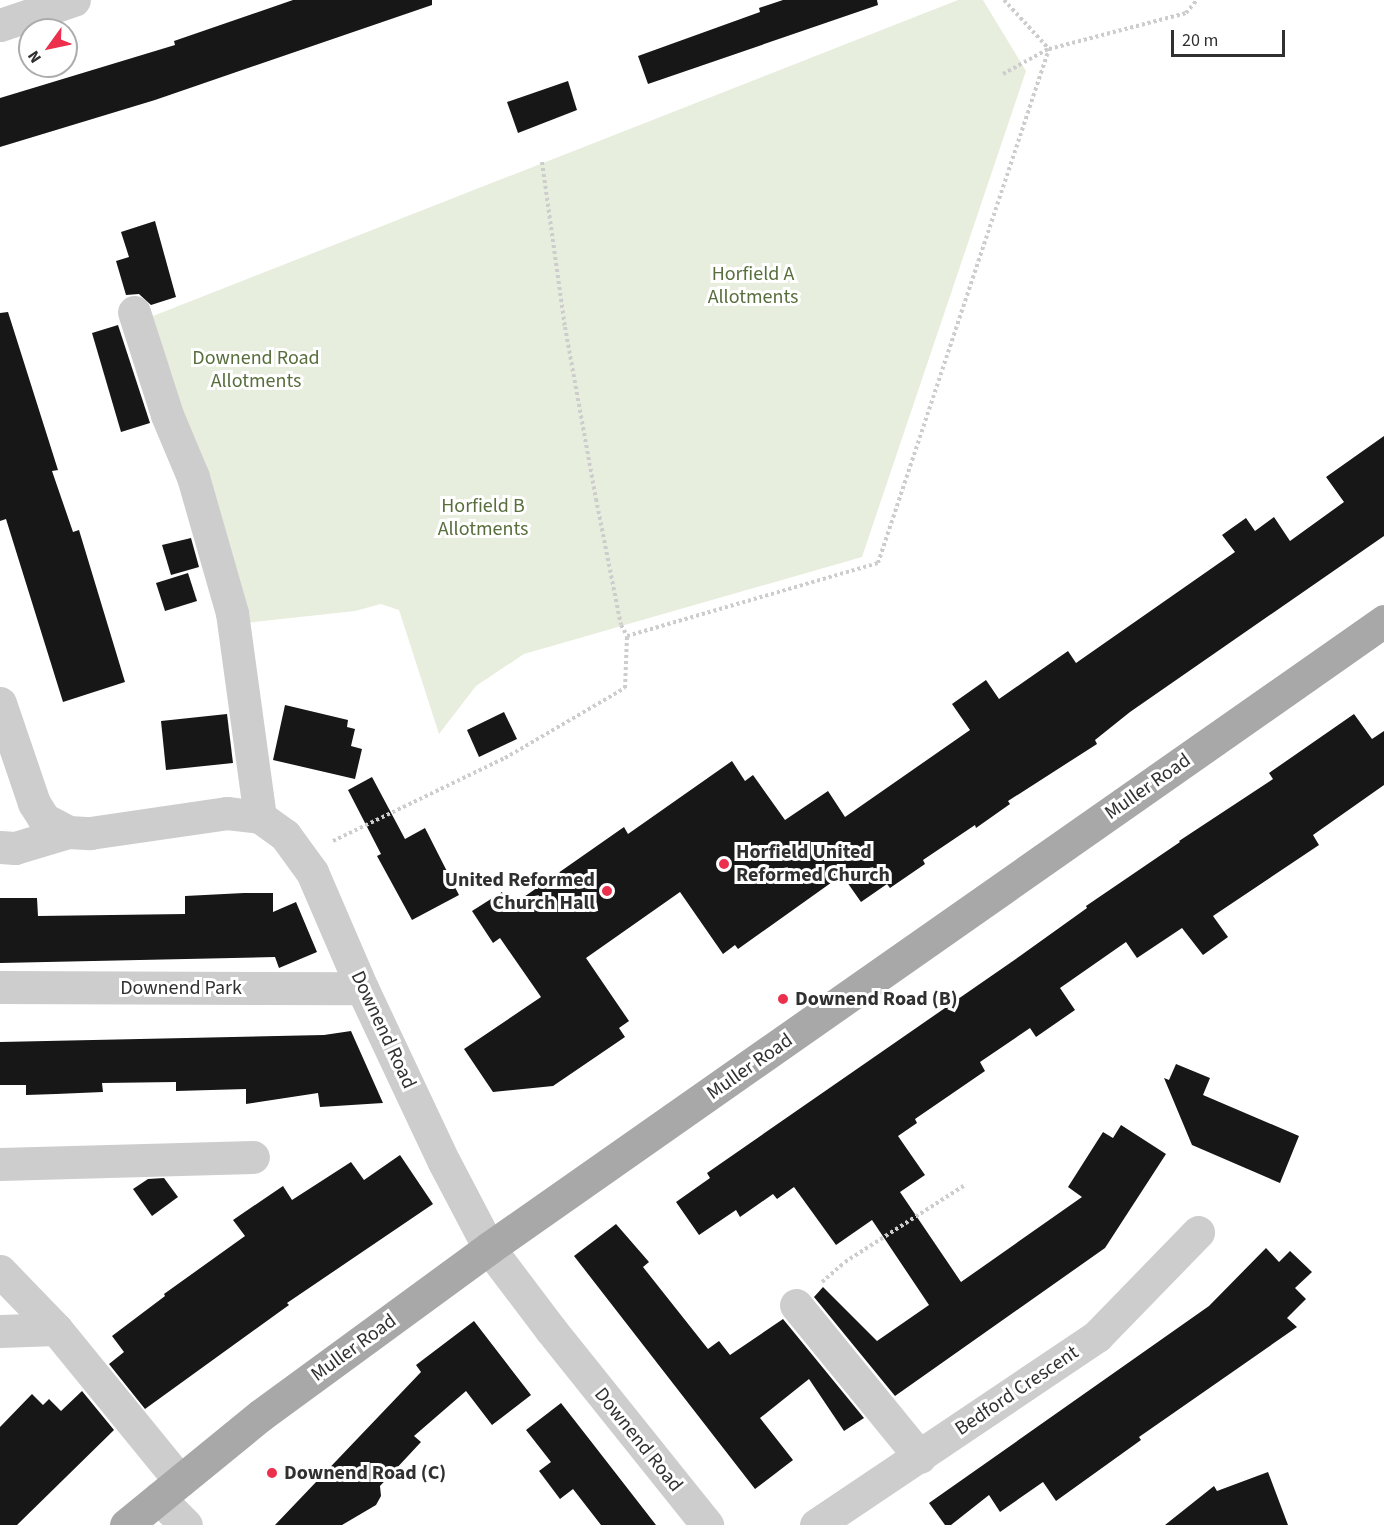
<!DOCTYPE html>
<html>
<head>
<meta charset="utf-8">
<style>
  body { margin:0 }
  #map { position:relative; width:1384px; height:1525px; overflow:hidden; background:#fff; font-family:"Source Sans 3",sans-serif }
  div>[style] { position:absolute }
  [style*='--x'] { left:calc(var(--x)*1px); top:calc(var(--y)*1px); width:calc(var(--w)*1px); rotate:calc(var(--a)*1deg) }
  .green>* { inset:0; background:#e8eede }
  .building>* { inset:0; background:#171717 }
  .path>* { height:4px; margin-top:-2px; transform-origin:0; background:repeating-linear-gradient(90deg,#cdcdcd 0 3px,transparent 0 6px) }
  .minor>* { height:33px; margin:-16.5px; padding:0 16.5px; transform-origin:16.5px; border-radius:16.5px; background:#cdcdcd }
  .major>* { height:33px; margin:-16.5px; padding:0 16.5px; transform-origin:16.5px; border-radius:16.5px; background:#a8a8a8 }
  .dots>* { width:16px; height:16px; translate:-50% -50%; box-sizing:border-box; border:3px solid #fff; border-radius:50% }
  span { translate:-50% -50%; white-space:nowrap; text-align:center; line-height:1.15; -webkit-text-stroke:6px #fff; paint-order:stroke }
  .park-label { font-size:20px; color:#586e3c }
  .street-label { font-size:20px; color:#303030 }
  .poi-label { font-size:20px; color:#303030; font-weight:700 }
  .left { translate:0 -50%; text-align:left }
  .right { translate:-100% -50%; text-align:right }
  .north { position:absolute; left:18px; top:18px; width:60px; height:60px; box-sizing:border-box; background:#fff; border:2px solid #acacac; border-radius:50%; rotate:237deg; font-size:16px; font-weight:700; line-height:24px; text-align:center; color:#303030 }
  .north::after { content:''; display:block; margin:auto; width:21px; height:27px; background:#eb2f4d; clip-path:polygon(50% 0,100% 100%,50% 72%,0 100%) }
  .scale { position:absolute; left:1171px; top:30px; width:114px; height:27px; box-sizing:border-box; border:3px solid #303030; border-top:0; padding-left:8px; font-size:18px; line-height:21px; white-space:nowrap; color:#303030; -webkit-text-stroke:4px #fff; paint-order:stroke }
</style>
</head>
<body>
<div id="map">
  <div class="green">
    <div style="clip-path:polygon(958px 0,983px 0,1026px 71px,862px 557px,524px 654px,476px 686px,439px 734px,399px 610px,381px 604px,355px 611px,246px 623px,153px 316px)"></div>
  </div>
  <div class="building">
    <div style="clip-path:polygon(293px 0,432px 0,432px 5px,155px 100px,0 147px,0 98px,175px 45px,174px 41px)"></div>
    <div style="clip-path:polygon(783px 0,877px 0,878px 5px,648px 84px,638px 56px,760px 12px,759px 8px)"></div>
    <div style="clip-path:polygon(568px 81px,577px 110px,518px 133px,507px 102px)"></div>
    <div style="clip-path:polygon(155px 221px,176px 297px,151px 305px,139px 294px,126px 295px,116px 261px,129px 257px,121px 232px)"></div>
    <div style="clip-path:polygon(8px 312px,58px 470px,52px 471px,73px 532px,79px 530px,125px 682px,63px 702px,6px 519px,0 521px,0 313px)"></div>
    <div style="clip-path:polygon(118px 325px,150px 423px,121px 432px,92px 333px)"></div>
    <div style="clip-path:polygon(1384px 436px,1384px 536px,1130px 712px,1095px 740px,1097px 744px,1008px 801px,1010px 804px,976px 828px,975px 825px,923px 860px,925px 864px,890px 888px,887px 884px,861px 902px,842px 875px,738px 949px,735px 945px,723px 954px,680px 892px,586px 958px,629px 1021px,619px 1028px,625px 1037px,553px 1086px,493px 1092px,464px 1049px,541px 997px,500px 938px,493px 943px,472px 911px,502px 892px,511px 906px,624px 827px,628px 834px,732px 761px,745px 781px,753px 775px,785px 820px,828px 791px,845px 817px,970px 730px,952px 704px,986px 680px,999px 699px,1068px 651px,1076px 663px,1235px 552px,1222px 535px,1246px 518px,1255px 531px,1274px 517px,1290px 541px,1344px 502px,1326px 477px)"></div>
    <div style="clip-path:polygon(191px 538px,199px 567px,171px 575px,162px 545px)"></div>
    <div style="clip-path:polygon(188px 573px,197px 601px,165px 611px,156px 583px)"></div>
    <div style="clip-path:polygon(285px 705px,348px 720px,347px 727px,355px 729px,351px 746px,362px 749px,355px 779px,273px 760px)"></div>
    <div style="clip-path:polygon(504px 712px,517px 739px,479px 757px,467px 730px)"></div>
    <div style="clip-path:polygon(227px 714px,233px 763px,166px 770px,161px 721px)"></div>
    <div style="clip-path:polygon(1354px 714px,1372px 739px,1384px 731px,1384px 785px,1313px 835px,1319px 845px,1213px 916px,1228px 937px,1203px 955px,1182px 928px,1137px 958px,1126px 942px,1060px 988px,1075px 1010px,1036px 1037px,1030px 1028px,980px 1062px,985px 1071px,915px 1119px,917px 1123px,898px 1136px,925px 1175px,900px 1192px,961px 1282px,1082px 1197px,1068px 1187px,1103px 1132px,1113px 1138px,1121px 1125px,1166px 1154px,1105px 1248px,895px 1396px,814px 1297px,823px 1287px,877px 1341px,929px 1305px,872px 1220px,836px 1245px,794px 1187px,777px 1199px,773px 1194px,740px 1217px,736px 1210px,699px 1235px,676px 1202px,710px 1178px,707px 1173px,1020px 956px,1087px 908px,1086px 906px,1180px 842px,1179px 841px,1273px 779px,1269px 773px)"></div>
    <div style="clip-path:polygon(372px 777px,405px 839px,425px 828px,459px 895px,412px 920px,377px 856px,381px 854px,348px 790px)"></div>
    <div style="clip-path:polygon(244px 893px,273px 893px,273px 912px,296px 902px,317px 952px,279px 968px,275px 957px,0 963px,0 898px,37px 898px,38px 916px,185px 914px,185px 896px)"></div>
    <div style="clip-path:polygon(351px 1031px,383px 1103px,320px 1107px,318px 1093px,246px 1104px,246px 1089px,176px 1091px,176px 1082px,102px 1083px,103px 1092px,56px 1094px,26px 1095px,26px 1085px,0 1085px,0 1042px,324px 1035px)"></div>
    <div style="clip-path:polygon(1176px 1064px,1210px 1078px,1203px 1095px,1299px 1136px,1280px 1183px,1192px 1145px,1164px 1078px,1169px 1080px)"></div>
    <div style="clip-path:polygon(400px 1155px,433px 1204px,287px 1303px,289px 1305px,145px 1409px,109px 1364px,124px 1352px,112px 1336px,165px 1296px,164px 1294px,245px 1236px,233px 1220px,283px 1186px,292px 1200px,351px 1162px,364px 1180px)"></div>
    <div style="clip-path:polygon(164px 1178px,178px 1197px,152px 1216px,133px 1189px,148px 1179px)"></div>
    <div style="clip-path:polygon(616px 1224px,649px 1262px,643px 1267px,708px 1349px,719px 1341px,730px 1355px,783px 1319px,864px 1418px,844px 1431px,809px 1379px,760px 1418px,793px 1460px,755px 1489px,574px 1256px)"></div>
    <div style="clip-path:polygon(1266px 1248px,1279px 1262px,1290px 1251px,1312px 1272px,1295px 1288px,1306px 1299px,1287px 1318px,1297px 1327px,1139px 1437px,1141px 1440px,1056px 1501px,1043px 1482px,1000px 1512px,989px 1495px,951px 1525px,945px 1525px,929px 1503px,1209px 1306px)"></div>
    <div style="clip-path:polygon(474px 1321px,531px 1395px,492px 1425px,466px 1391px,414px 1436px,421px 1442px,380px 1486px,381px 1496px,376px 1505px,342px 1525px,275px 1525px,421px 1372px,416px 1365px)"></div>
    <div style="clip-path:polygon(82px 1391px,114px 1430px,17px 1525px,0 1525px,0 1427px,32px 1394px,43px 1405px,49px 1399px,61px 1411px)"></div>
    <div style="clip-path:polygon(561px 1403px,593px 1444px,656px 1525px,601px 1525px,573px 1489px,560px 1499px,539px 1471px,551px 1462px,526px 1430px)"></div>
    <div style="clip-path:polygon(1268px 1472px,1288px 1525px,1165px 1525px,1214px 1486px,1217px 1491px)"></div>
  </div>
  <div class="path">
    <div style="--x:1004;--y:0;--w:67;--a:47.4"></div>
    <div style="--x:1049;--y:49;--w:142;--a:-14.7"></div>
    <div style="--x:1186;--y:13;--w:17;--a:-50"></div>
    <div style="--x:1003;--y:74;--w:51;--a:-29.1"></div>
    <div style="--x:542;--y:162;--w:167;--a:82.1"></div>
    <div style="--x:565;--y:327;--w:175;--a:79.8"></div>
    <div style="--x:596;--y:499;--w:128;--a:78.8"></div>
    <div style="--x:621;--y:625;--w:13;--a:61"></div>
    <div style="--x:333;--y:841;--w:191;--a:-25.8"></div>
    <div style="--x:505;--y:758;--w:139;--a:-30.3"></div>
    <div style="--x:625;--y:688;--w:52;--a:-87.8"></div>
    <div style="--x:627;--y:636;--w:261;--a:-16.2"></div>
    <div style="--x:878;--y:563;--w:542;--a:-71.6"></div>
    <div style="--x:822;--y:1282;--w:30;--a:-41"></div>
    <div style="--x:845;--y:1262;--w:143;--a:-32.7"></div>
  </div>
  <div class="minor">
    <div style="--x:0;--y:25;--w:78;--a:-18.7"></div>
    <div style="--x:134;--y:312;--w:108;--a:72.2"></div>
    <div style="--x:167;--y:415;--w:67;--a:67.2"></div>
    <div style="--x:193;--y:477;--w:141;--a:74"></div>
    <div style="--x:232;--y:613;--w:206;--a:82.2"></div>
    <div style="--x:0;--y:703;--w:106;--a:71.2"></div>
    <div style="--x:34;--y:803;--w:19;--a:58"></div>
    <div style="--x:44;--y:819;--w:27;--a:28"></div>
    <div style="--x:68;--y:832;--w:22;--a:3"></div>
    <div style="--x:90;--y:833;--w:138;--a:-8.3"></div>
    <div style="--x:227;--y:813;--w:33;--a:7"></div>
    <div style="--x:260;--y:817;--w:31;--a:36"></div>
    <div style="--x:285;--y:835;--w:46;--a:53.9"></div>
    <div style="--x:312;--y:872;--w:126;--a:66.7"></div>
    <div style="--x:362;--y:988;--w:192;--a:64.8"></div>
    <div style="--x:444;--y:1162;--w:97;--a:62.4"></div>
    <div style="--x:489;--y:1248;--w:103;--a:52.9"></div>
    <div style="--x:551;--y:1330;--w:250;--a:51.3"></div>
    <div style="--x:0;--y:847;--w:15;--a:4"></div>
    <div style="--x:15;--y:848;--w:55;--a:-16.8"></div>
    <div style="--x:0;--y:987;--w:362;--a:0.2"></div>
    <div style="--x:0;--y:1164;--w:253;--a:-1.6"></div>
    <div style="--x:0;--y:1271;--w:81;--a:46"></div>
    <div style="--x:56;--y:1329;--w:196;--a:50.8"></div>
    <div style="--x:796;--y:1305;--w:196;--a:50.8"></div>
    <div style="--x:0;--y:1331;--w:56;--a:-2"></div>
    <div style="--x:159;--y:1498;--w:38;--a:45"></div>
    <div style="--x:816;--y:1525;--w:339;--a:-33.9"></div>
    <div style="--x:1097;--y:1336;--w:145;--a:-45.8"></div>
  </div>
  <div class="major">
    <div style="--x:126;--y:1525;--w:174;--a:-39.2"></div>
    <div style="--x:261;--y:1415;--w:283;--a:-36.2"></div>
    <div style="--x:489;--y:1248;--w:1093;--a:-35.01"></div>
  </div>
  <div class="dots">
    <div style="left:724px;top:864px;background:#eb2f4d"></div>
    <div style="left:607px;top:891px;background:#eb2f4d"></div>
    <div style="left:783px;top:999px;background:#eb2f4d"></div>
    <div style="left:272px;top:1473px;background:#eb2f4d"></div>
  </div>
  <div class="park-label">
    <span style="left:753px;top:286px">Horfield A<br>Allotments</span>
    <span style="left:256px;top:370px">Downend Road<br>Allotments</span>
    <span style="left:483px;top:518px">Horfield B<br>Allotments</span>
  </div>
  <div class="street-label">
    <span style="left:1148px;top:787px;rotate:-35deg">Muller Road</span>
    <span style="left:181px;top:988px">Downend Park</span>
    <span style="left:383px;top:1030px;rotate:65deg">Downend Road</span>
    <span style="left:750px;top:1067px;rotate:-35deg">Muller Road</span>
    <span style="left:354px;top:1348px;rotate:-36deg">Muller Road</span>
    <span style="left:1017px;top:1391px;rotate:-34deg">Bedford Crescent</span>
    <span style="left:638px;top:1440px;rotate:51deg">Downend Road</span>
  </div>
  <div class="poi-label">
    <span class="left" style="left:736px;top:864px">Horfield United<br>Reformed Church</span>
    <span class="right" style="left:595px;top:892px">United Reformed<br>Church Hall</span>
    <span class="left" style="left:795px;top:999px">Downend Road (B)</span>
    <span class="left" style="left:284px;top:1473px">Downend Road (C)</span>
  </div>
  <div class="north">N</div>
  <div class="scale">20 m</div>
</div>
</body>
</html>
